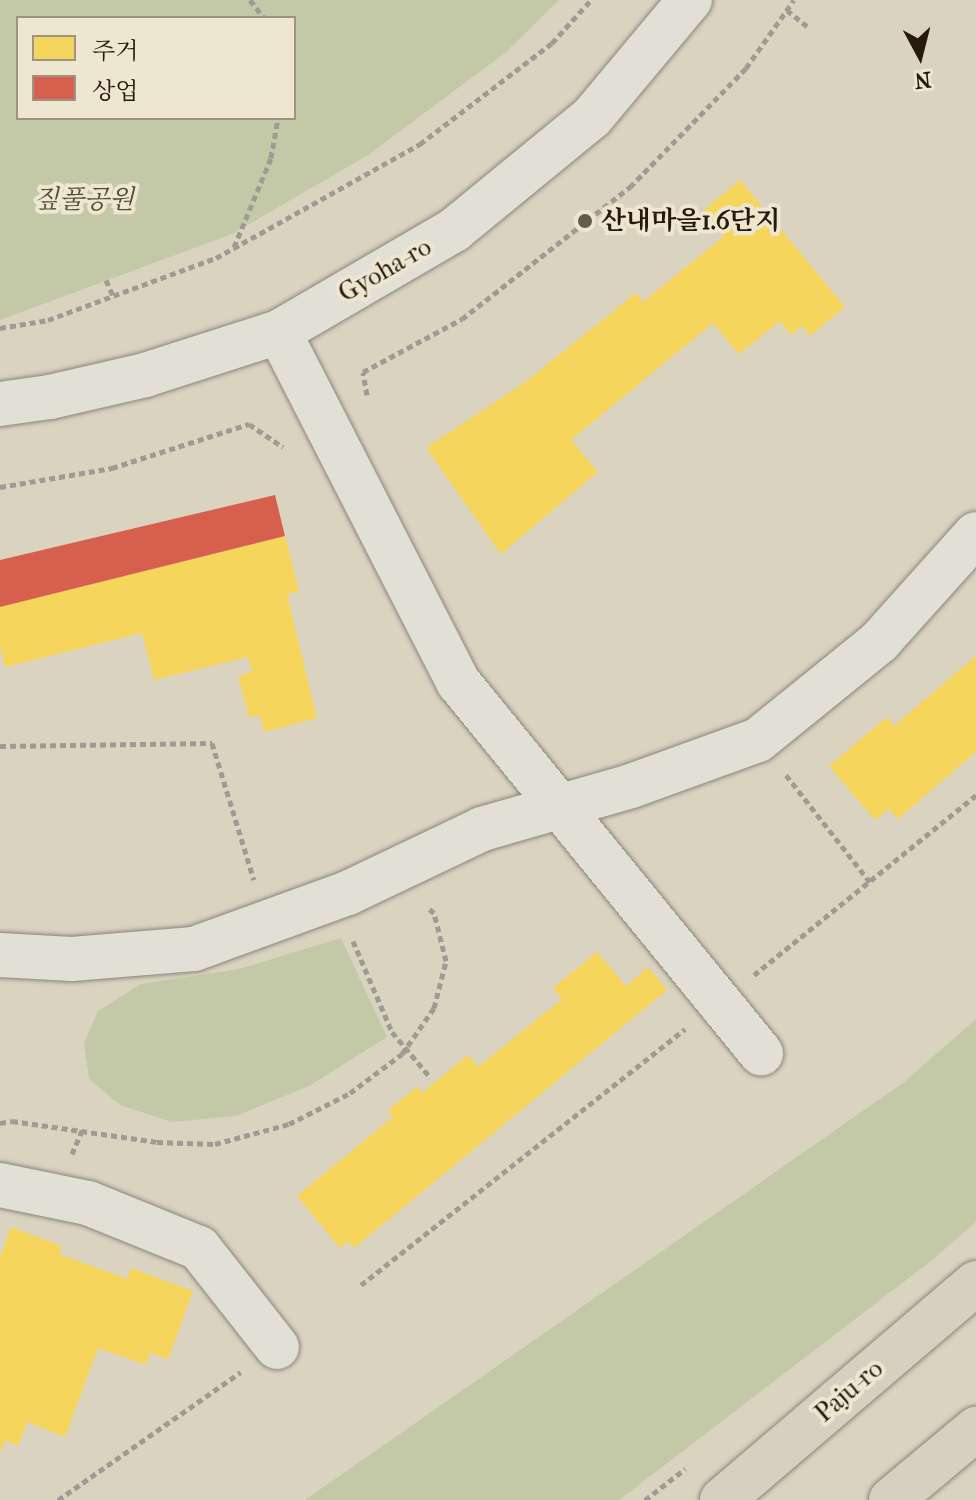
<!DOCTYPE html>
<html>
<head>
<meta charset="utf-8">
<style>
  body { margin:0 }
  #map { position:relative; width:976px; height:1500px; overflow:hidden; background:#dad3c0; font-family:"IM FELL French Canon","Noto Serif KR",serif }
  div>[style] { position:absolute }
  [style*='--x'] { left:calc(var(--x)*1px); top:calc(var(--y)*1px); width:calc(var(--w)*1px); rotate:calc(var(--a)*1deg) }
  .green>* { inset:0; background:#c3c9a7 }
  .homes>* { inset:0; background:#f6d55c }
  .shops>* { inset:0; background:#d6604d }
  .path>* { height:5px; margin-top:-2.5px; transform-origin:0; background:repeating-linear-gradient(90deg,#9f9b93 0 6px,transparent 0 10px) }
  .roads { filter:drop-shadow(0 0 2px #8b867a) drop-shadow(0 0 2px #8b867a) }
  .minor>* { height:44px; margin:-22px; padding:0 22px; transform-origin:22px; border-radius:22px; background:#e2dfd6 }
  .major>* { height:44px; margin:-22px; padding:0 22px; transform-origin:22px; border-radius:22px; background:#d7d0c1 }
  .dots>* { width:22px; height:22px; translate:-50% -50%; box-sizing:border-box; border:4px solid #eee6d0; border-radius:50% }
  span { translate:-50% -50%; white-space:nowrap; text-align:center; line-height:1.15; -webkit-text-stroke:8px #eee6d0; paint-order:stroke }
  .park-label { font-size:26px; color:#4f4c34; font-style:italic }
  .poi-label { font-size:26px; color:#251a0c; font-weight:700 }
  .left { translate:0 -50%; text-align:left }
  .street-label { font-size:26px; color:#251a0c }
  .legend { position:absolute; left:16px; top:16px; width:280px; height:104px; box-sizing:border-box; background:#eee6d0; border:2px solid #9e9482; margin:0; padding:10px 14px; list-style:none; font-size:24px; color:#251a0c }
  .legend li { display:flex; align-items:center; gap:16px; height:40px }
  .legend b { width:40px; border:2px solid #9e9482 }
  .north { position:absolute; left:880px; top:16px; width:80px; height:80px; -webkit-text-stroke:6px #eee6d0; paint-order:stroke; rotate:173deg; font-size:22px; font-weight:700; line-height:32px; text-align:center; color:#251a0c }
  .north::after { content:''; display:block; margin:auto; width:28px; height:36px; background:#251a0c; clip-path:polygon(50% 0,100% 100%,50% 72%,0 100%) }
</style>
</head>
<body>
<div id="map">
  <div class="green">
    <div style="clip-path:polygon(evenodd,0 0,559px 0,505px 53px,368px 155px,232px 234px,0 320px,0 0,18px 18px,294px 18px,294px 118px,18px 118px,18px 18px)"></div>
    <div style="clip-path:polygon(341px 938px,387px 1037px,309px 1086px,236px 1116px,172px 1122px,120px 1105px,89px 1079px,84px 1043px,98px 1011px,141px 984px,239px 969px)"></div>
    <div style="clip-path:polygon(976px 1019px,976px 1222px,931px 1261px,619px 1500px,305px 1500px,903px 1083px)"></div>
  </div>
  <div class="homes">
    <div style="clip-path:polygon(740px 180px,845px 307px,810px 336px,802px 326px,791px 335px,780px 321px,739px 354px,713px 323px,571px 440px,598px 472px,501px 554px,426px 448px,524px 383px,636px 293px,643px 302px,724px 236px,703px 211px)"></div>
    <div style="clip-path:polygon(285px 536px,299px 591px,287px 594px,317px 718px,264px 732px,260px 715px,249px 717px,238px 676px,252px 672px,248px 657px,154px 680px,142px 633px,5px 667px,0 646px,0 607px)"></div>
    <div style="clip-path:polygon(976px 656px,976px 752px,898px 819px,889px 809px,875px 820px,829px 766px,887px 717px,894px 726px)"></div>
    <div style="clip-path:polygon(597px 952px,626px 986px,648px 967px,667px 990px,354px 1248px,348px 1241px,340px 1248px,297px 1196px,393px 1117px,388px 1110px,417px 1087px,422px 1093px,468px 1055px,478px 1067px,562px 999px,553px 988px)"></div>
    <div style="clip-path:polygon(11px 1227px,62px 1246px,59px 1254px,127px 1279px,131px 1268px,193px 1291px,168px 1359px,150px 1353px,146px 1365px,98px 1348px,65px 1437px,27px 1422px,18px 1446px,5px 1440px,0 1453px,0 1257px)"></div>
  </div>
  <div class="shops">
    <div style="clip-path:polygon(275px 495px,285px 536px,0 607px,0 560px)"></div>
  </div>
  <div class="path">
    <div style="--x:250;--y:0;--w:23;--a:52"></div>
    <div style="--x:787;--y:10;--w:26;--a:39"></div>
    <div style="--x:234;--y:247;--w:96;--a:-67.4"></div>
    <div style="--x:271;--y:158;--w:41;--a:-80.1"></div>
    <div style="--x:106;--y:280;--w:17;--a:66"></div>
    <div style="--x:0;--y:328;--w:49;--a:-9.5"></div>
    <div style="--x:48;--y:320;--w:179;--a:-20.3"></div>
    <div style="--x:216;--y:258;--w:234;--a:-29.2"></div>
    <div style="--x:420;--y:144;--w:166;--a:-37.4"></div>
    <div style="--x:552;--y:43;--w:58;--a:-47.8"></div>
    <div style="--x:367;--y:395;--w:23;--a:-100"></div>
    <div style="--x:363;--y:372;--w:112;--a:-28.2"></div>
    <div style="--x:462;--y:319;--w:214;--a:-38.2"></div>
    <div style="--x:630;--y:187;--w:166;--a:-45.7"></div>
    <div style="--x:746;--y:68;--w:83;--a:-54.8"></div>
    <div style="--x:0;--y:487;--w:114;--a:-9.6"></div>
    <div style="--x:112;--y:468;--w:144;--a:-17.8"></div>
    <div style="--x:249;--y:424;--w:41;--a:34.1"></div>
    <div style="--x:0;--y:746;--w:212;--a:-0.8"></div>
    <div style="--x:212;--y:743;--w:143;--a:73"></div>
    <div style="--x:786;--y:775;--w:136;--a:51.9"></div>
    <div style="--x:353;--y:941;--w:99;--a:66.8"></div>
    <div style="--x:392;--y:1032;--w:60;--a:49.7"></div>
    <div style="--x:754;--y:975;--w:286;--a:-39"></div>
    <div style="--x:0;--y:1123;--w:12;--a:-9"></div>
    <div style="--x:12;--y:1121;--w:147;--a:8.2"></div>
    <div style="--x:157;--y:1142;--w:58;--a:2"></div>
    <div style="--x:215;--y:1144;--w:77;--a:-15.1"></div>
    <div style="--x:289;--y:1124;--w:68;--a:-26.9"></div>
    <div style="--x:350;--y:1093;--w:65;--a:-36.9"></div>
    <div style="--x:402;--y:1054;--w:56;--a:-55.2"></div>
    <div style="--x:434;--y:1008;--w:49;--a:-75.7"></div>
    <div style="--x:446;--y:961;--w:49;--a:-104"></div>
    <div style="--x:434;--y:913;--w:8;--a:-140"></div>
    <div style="--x:72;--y:1154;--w:26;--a:-67"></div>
    <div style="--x:361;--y:1285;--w:413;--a:-38.3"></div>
    <div style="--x:58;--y:1500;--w:223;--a:-35"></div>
    <div style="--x:645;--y:1500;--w:51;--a:-37.8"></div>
  </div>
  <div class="roads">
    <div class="minor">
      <div style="--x:279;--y:332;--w:394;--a:62.9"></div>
      <div style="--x:459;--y:683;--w:478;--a:50.8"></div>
      <div style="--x:0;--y:404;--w:50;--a:-8"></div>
      <div style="--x:50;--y:397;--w:98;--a:-13"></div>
      <div style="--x:145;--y:375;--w:141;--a:-17.8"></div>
      <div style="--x:279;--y:332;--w:203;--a:-30.2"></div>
      <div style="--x:454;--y:230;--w:178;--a:-39.3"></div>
      <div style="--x:592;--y:117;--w:153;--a:-50.1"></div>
      <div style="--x:0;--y:955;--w:72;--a:3.2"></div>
      <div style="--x:72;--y:959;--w:122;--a:-4.7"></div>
      <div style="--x:194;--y:949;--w:164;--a:-20"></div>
      <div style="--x:348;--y:893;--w:148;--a:-25.5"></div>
      <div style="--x:482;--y:829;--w:155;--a:-16.1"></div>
      <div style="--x:631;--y:786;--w:135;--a:-19.9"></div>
      <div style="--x:758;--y:740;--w:156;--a:-39"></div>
      <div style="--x:879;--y:642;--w:145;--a:-48.1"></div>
      <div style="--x:0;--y:1185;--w:90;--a:11.6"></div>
      <div style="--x:88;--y:1203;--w:120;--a:22.1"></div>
      <div style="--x:199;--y:1248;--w:126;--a:51.8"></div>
    </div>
    <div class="major">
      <div style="--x:722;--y:1500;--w:334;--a:-40.5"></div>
      <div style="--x:891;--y:1500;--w:111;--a:-39.9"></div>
    </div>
  </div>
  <div class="dots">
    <div style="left:585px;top:221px;background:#645b4b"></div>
  </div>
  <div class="park-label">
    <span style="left:84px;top:200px">짚풀공원</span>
  </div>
  <div class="poi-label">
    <span class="left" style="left:601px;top:221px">산내마을1.6단지</span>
  </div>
  <div class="street-label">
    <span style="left:385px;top:270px;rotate:-30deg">Gyoha-ro</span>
    <span style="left:849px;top:1391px;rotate:-41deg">Paju-ro</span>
  </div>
  <ul class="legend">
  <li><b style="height:22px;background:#f6d55c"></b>주거</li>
  <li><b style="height:22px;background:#d6604d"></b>상업</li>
  </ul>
  <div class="north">N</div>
</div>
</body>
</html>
